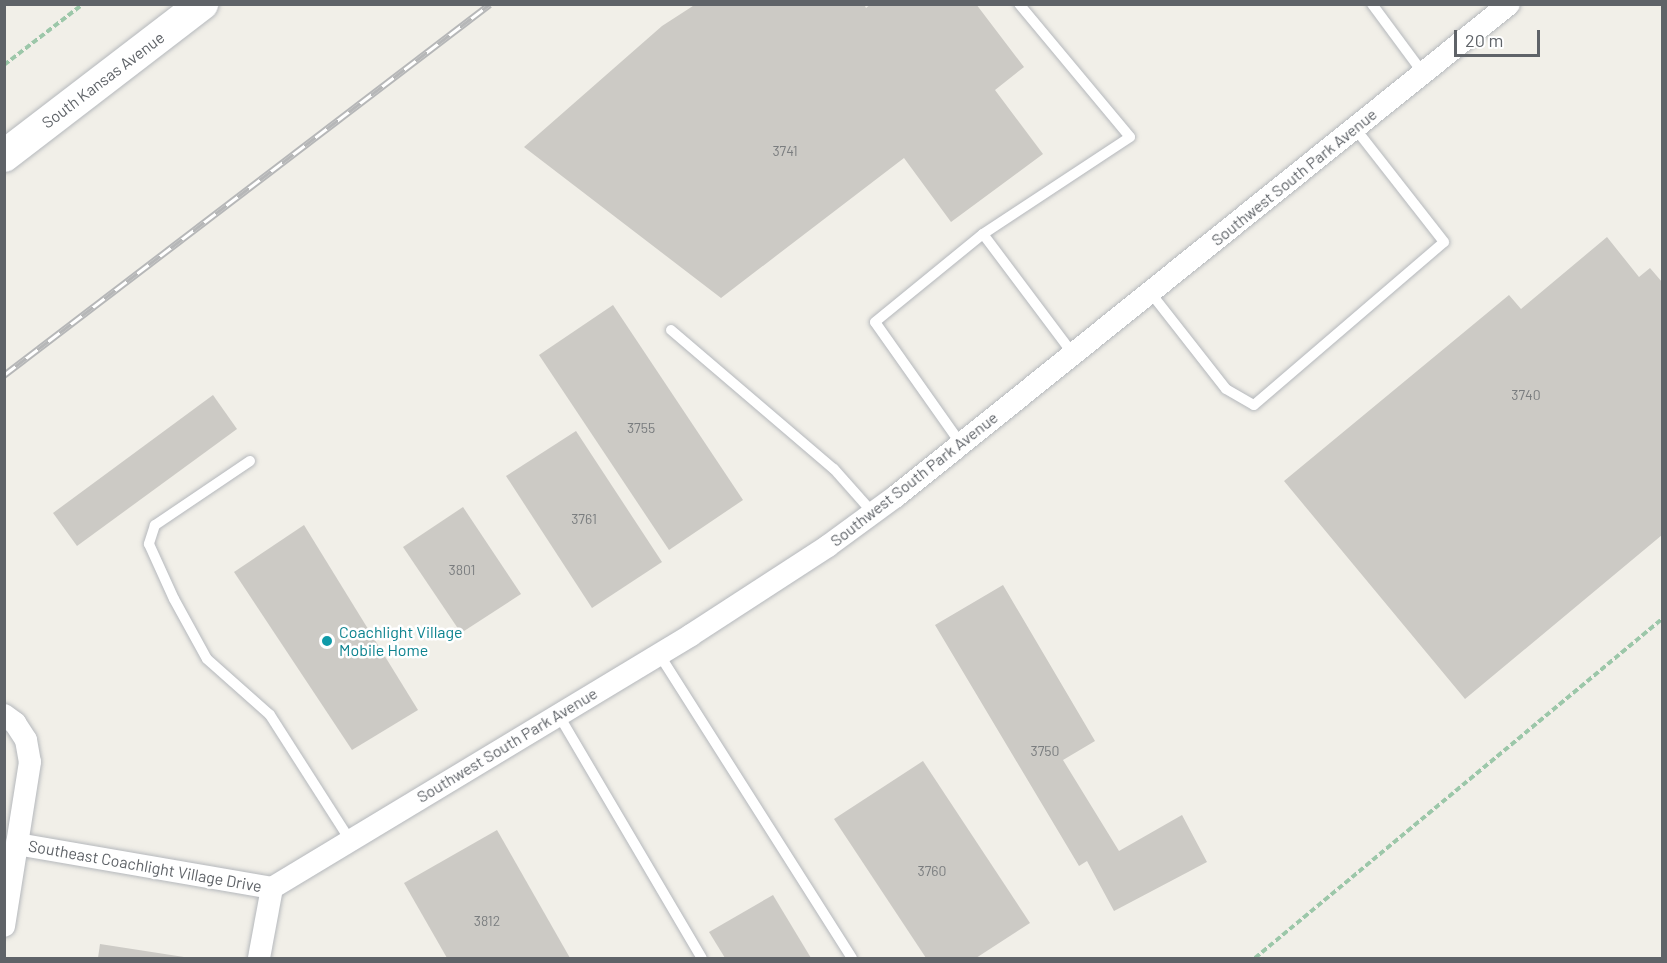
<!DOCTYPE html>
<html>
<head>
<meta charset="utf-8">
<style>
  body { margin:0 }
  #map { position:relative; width:1667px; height:963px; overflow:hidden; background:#f1efe8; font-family:Barlow,sans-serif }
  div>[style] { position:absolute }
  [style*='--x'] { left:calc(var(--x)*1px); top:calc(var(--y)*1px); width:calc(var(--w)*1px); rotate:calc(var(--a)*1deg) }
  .building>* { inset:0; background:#cccac5 }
  .path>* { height:4px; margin-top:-2px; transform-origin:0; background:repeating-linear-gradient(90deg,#9cc7a9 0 6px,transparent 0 9px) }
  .roads { filter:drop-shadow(0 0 2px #b5b8bc) drop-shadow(0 0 2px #b5b8bc) }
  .service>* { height:10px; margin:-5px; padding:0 5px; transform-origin:5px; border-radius:5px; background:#fff }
  .minor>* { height:22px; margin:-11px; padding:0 11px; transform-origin:11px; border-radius:11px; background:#fff }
  .secondary>* { height:32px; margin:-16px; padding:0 16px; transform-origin:16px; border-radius:16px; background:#fff }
  .rail>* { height:7px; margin-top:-3.5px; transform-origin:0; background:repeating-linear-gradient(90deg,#fff 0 14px,#b6b7b8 0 28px); box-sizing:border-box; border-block:2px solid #b6b7b8 }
  .dots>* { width:16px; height:16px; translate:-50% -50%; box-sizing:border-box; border:3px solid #fff; border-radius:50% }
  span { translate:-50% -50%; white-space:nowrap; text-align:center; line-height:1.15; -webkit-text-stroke:5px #fff; paint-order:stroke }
  .number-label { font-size:14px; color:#7a7d7f }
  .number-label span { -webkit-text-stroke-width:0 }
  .street-label { font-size:16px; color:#5f6368 }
  .culture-label { font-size:16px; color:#0d838f }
  .left { translate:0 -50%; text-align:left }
  .frame { position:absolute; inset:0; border:6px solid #5f6368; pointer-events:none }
  .scale { position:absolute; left:1454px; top:30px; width:86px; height:27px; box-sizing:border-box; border:3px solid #5f6368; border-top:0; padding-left:8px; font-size:18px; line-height:21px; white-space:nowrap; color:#5f6368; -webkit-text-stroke:4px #fff; paint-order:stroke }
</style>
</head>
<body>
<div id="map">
  <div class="building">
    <div style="clip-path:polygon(696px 4px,864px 4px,866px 8px,871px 4px,976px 4px,1024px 67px,995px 90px,1043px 154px,951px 222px,904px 158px,721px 298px,524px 147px,662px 26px)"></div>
    <div style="clip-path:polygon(1607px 237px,1639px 277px,1650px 268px,1662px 282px,1662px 535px,1465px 699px,1284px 481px,1509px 295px,1521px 309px)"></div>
    <div style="clip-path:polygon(613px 305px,743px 500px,669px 550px,539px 355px)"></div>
    <div style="clip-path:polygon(213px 395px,237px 429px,77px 546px,53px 513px)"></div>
    <div style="clip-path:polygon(576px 431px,662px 562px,592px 608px,506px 476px)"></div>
    <div style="clip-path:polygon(463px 507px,521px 594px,461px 633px,403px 547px)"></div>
    <div style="clip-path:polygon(304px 525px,418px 710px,352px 750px,234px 572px)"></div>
    <div style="clip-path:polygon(1003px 585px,1095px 741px,1063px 760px,1119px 851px,1182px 815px,1207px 862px,1114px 911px,1087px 861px,1079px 866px,935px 625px)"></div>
    <div style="clip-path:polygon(923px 761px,1030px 923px,976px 958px,926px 958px,834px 819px)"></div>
    <div style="clip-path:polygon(497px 830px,570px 958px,447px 958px,404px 883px)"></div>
    <div style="clip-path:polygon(773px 895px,811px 958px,725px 958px,709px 932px)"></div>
    <div style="clip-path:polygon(100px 944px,184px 957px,184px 958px,98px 958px)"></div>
  </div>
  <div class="path">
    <div style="--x:4;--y:65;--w:100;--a:-37.7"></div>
    <div style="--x:1255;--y:958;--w:530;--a:-39.79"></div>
  </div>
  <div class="roads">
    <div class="service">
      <div style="--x:1372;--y:4;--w:86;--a:53.5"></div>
      <div style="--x:983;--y:234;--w:176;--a:-33.4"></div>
      <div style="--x:1130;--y:137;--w:173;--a:-129.8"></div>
      <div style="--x:1150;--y:292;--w:123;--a:51.9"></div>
      <div style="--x:1226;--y:389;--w:32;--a:30"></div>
      <div style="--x:1254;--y:405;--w:250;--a:-40.6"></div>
      <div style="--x:1444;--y:242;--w:145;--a:-128"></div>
      <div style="--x:671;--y:330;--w:214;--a:40.5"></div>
      <div style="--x:834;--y:469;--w:59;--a:48.4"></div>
      <div style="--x:961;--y:444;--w:149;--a:-125.2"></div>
      <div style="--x:875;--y:322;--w:139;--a:-39.2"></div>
      <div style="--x:983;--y:234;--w:150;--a:53.1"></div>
      <div style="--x:250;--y:461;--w:115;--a:146"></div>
      <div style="--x:155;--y:525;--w:20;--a:108"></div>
      <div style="--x:149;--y:544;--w:60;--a:65.6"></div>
      <div style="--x:174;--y:599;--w:68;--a:61.2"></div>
      <div style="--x:207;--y:659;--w:84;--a:41.6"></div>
      <div style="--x:270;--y:715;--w:148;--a:57.4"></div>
      <div style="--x:659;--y:654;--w:360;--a:57.6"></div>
      <div style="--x:558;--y:714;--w:283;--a:59.5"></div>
    </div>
    <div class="minor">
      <div style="--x:4;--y:715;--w:14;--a:36"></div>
      <div style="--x:15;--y:723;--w:20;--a:57"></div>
      <div style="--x:26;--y:740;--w:22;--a:80"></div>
      <div style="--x:30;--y:762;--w:166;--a:99"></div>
      <div style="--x:17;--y:844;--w:259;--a:9.8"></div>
      <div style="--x:272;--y:888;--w:489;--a:-31.1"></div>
      <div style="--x:691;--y:635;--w:163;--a:-33"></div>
      <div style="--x:828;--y:546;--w:83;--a:-36.2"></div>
      <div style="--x:895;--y:497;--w:787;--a:-38.76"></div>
      <div style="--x:259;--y:958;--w:71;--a:-79.5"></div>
    </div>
    <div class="secondary">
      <div style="--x:4;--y:156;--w:250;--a:-37.5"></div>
    </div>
  </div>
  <div class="rail">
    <div style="--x:4;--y:375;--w:611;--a:-37.36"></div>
  </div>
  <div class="dots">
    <div style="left:327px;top:641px;background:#0f9aa8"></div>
  </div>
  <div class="number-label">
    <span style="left:785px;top:151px">3741</span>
    <span style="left:1526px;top:395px">3740</span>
    <span style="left:641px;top:428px">3755</span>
    <span style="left:584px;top:519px">3761</span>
    <span style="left:462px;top:570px">3801</span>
    <span style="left:1045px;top:751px">3750</span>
    <span style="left:932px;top:871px">3760</span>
    <span style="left:487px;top:921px">3812</span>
  </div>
  <div class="street-label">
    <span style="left:103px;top:80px;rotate:-37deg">South Kansas Avenue</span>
    <span style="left:1294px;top:177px;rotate:-39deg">Southwest South Park Avenue</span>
    <span style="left:914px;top:479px;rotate:-38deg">Southwest South Park Avenue</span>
    <span style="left:507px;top:745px;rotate:-31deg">Southwest South Park Avenue</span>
    <span style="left:145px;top:866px;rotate:10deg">Southeast Coachlight Village Drive</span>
  </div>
  <div class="culture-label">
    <span class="left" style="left:339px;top:641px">Coachlight Village<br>Mobile Home</span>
  </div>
  <div class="frame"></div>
  <div class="scale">20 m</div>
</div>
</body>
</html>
